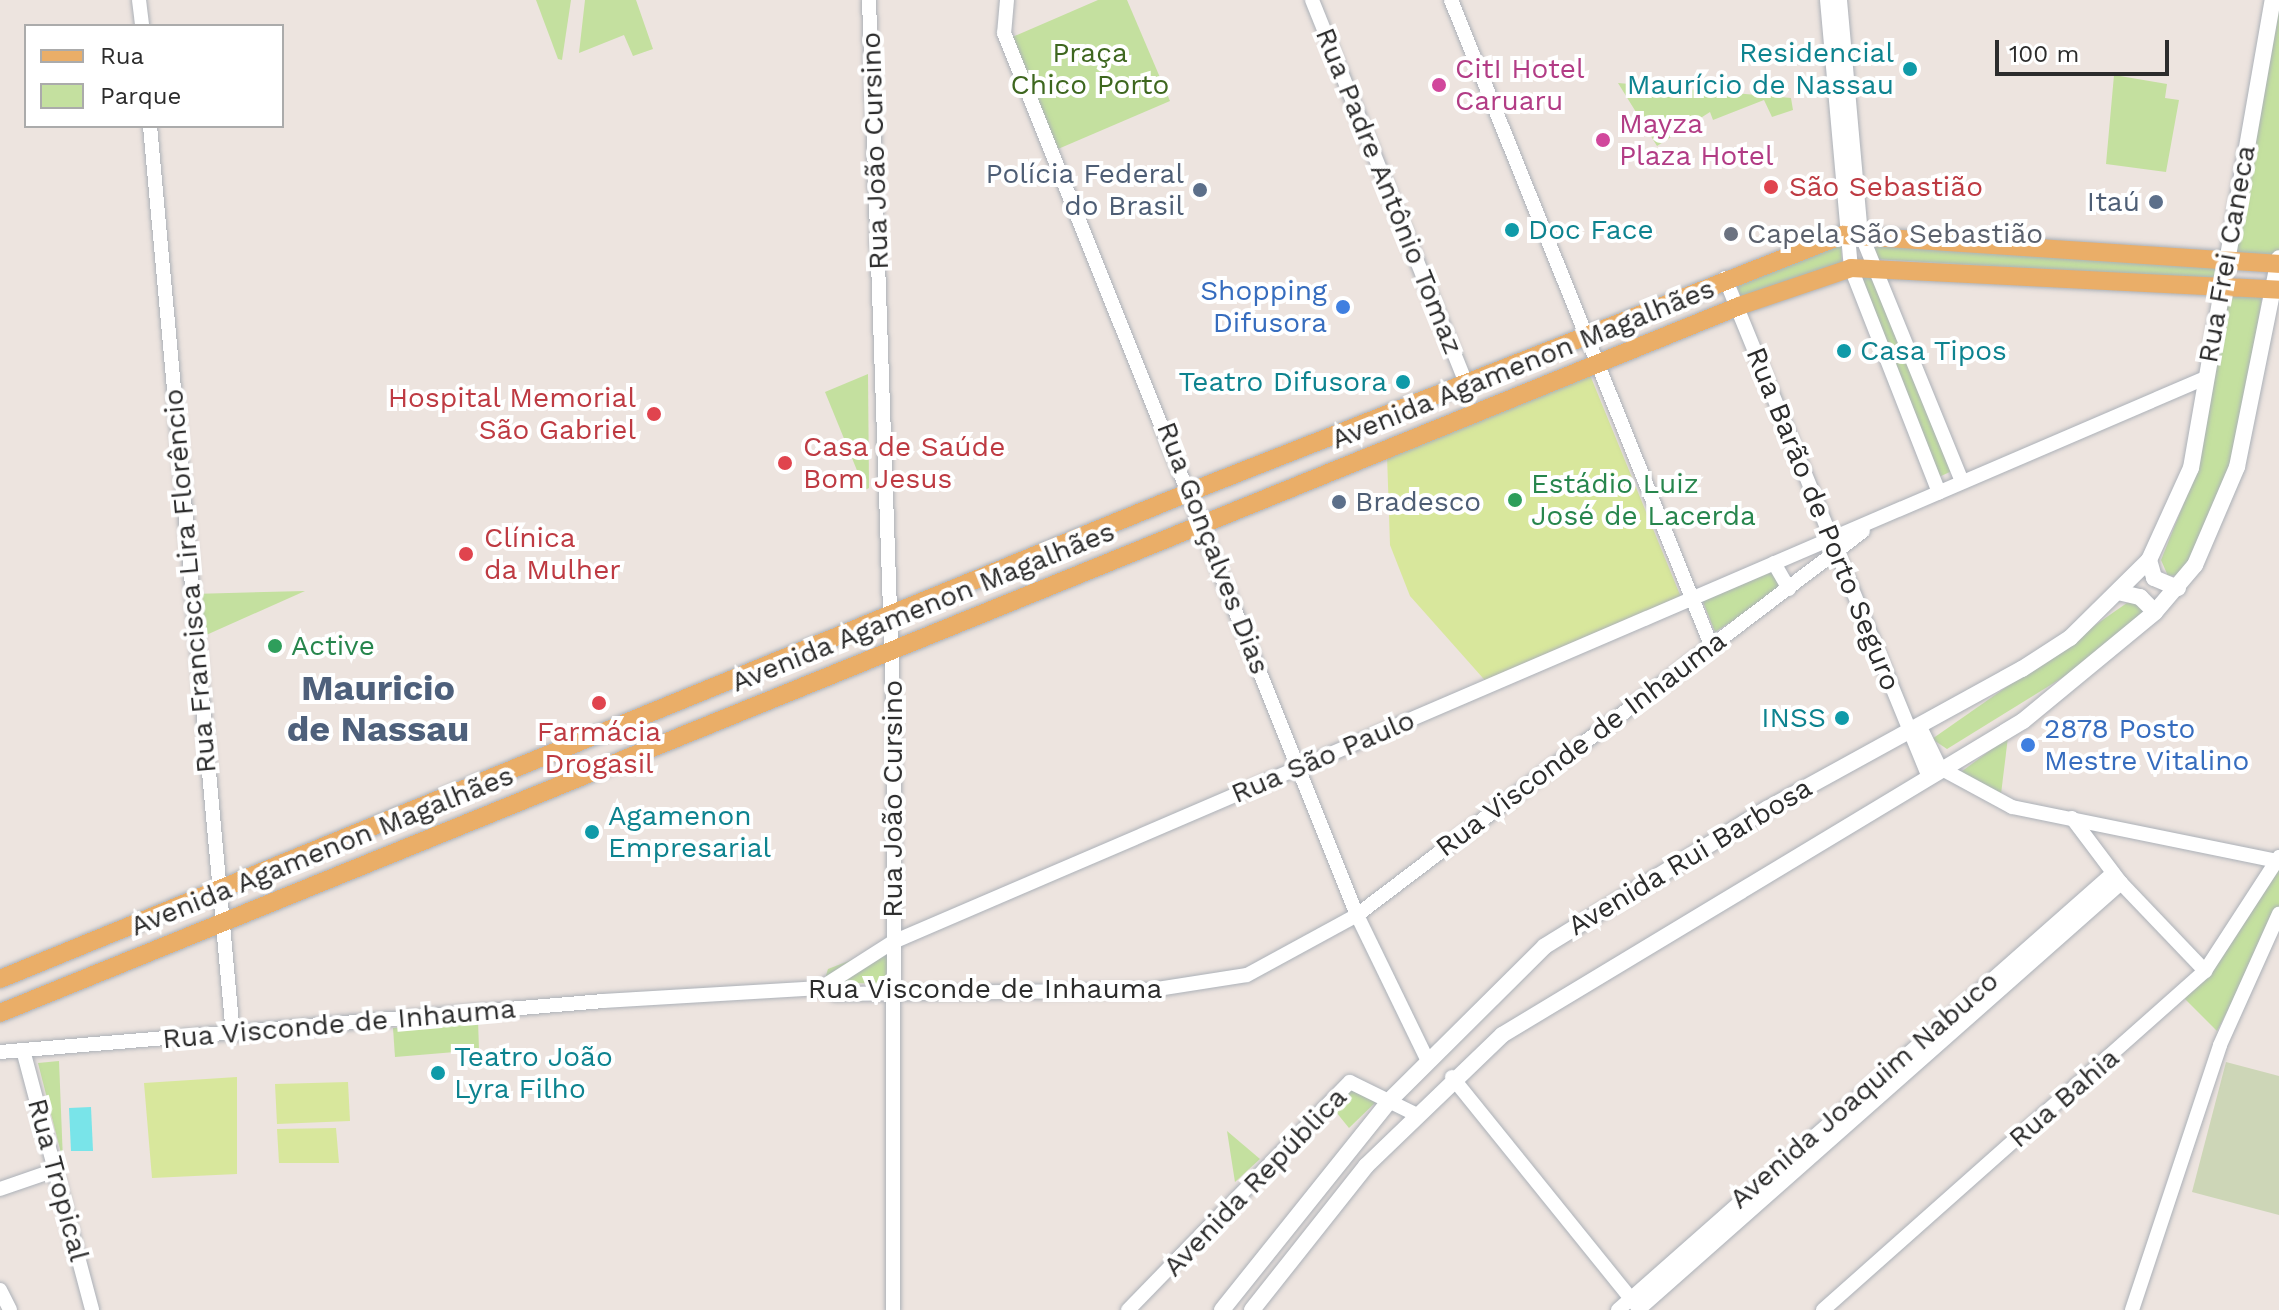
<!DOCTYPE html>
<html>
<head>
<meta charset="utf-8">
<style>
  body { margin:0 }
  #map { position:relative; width:2279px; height:1310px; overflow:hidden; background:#ede4df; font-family:"Work Sans",sans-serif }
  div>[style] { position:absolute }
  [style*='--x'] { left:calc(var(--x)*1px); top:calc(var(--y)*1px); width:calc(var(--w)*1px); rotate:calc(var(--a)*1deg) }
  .green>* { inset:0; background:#c4e09f }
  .cemetery>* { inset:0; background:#cdd6b7 }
  .pitch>* { inset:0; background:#d8e79c }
  .water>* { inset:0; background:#79e4e9 }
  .roads { filter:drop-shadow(0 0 2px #acb1b8) drop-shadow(0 0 2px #acb1b8) }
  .tertiary>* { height:14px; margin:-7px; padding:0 7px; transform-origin:7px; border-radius:7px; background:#fff }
  .secondary>* { height:16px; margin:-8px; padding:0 8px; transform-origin:8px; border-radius:8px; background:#fff }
  .primary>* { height:18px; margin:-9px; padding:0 9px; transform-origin:9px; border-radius:9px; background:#eaae68 }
  .dots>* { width:22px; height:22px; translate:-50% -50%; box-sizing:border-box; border:4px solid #fff; border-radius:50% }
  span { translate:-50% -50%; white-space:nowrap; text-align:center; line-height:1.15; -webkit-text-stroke:8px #fff; paint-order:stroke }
  .park-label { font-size:28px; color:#3e671f }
  .culture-label { font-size:28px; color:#0d838f }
  .right { translate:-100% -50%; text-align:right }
  .left { translate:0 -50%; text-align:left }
  .hotel-label { font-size:28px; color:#b23c85 }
  .street-label { font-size:28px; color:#2c2c2c }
  .service-label { font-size:28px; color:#4e5e75 }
  .health-label { font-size:28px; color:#be3a42 }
  .worship-label { font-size:28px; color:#5b616d }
  .shop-label { font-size:28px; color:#366cbe }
  .leisure-label { font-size:28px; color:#27864d }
  .district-label { font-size:36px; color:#4e607b; font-weight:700 }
  .legend { position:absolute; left:24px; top:24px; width:260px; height:104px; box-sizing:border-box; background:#fff; border:2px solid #ababab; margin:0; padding:10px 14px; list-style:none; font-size:24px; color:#2c2c2c }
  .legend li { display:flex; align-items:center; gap:16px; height:40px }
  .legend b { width:40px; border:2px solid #ababab }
  .scale { position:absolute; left:1995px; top:40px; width:174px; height:36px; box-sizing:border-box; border:4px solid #2c2c2c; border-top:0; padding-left:10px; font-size:24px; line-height:28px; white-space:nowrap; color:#2c2c2c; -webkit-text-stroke:6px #fff; paint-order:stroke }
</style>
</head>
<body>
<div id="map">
  <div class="green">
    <div style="clip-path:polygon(536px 0,571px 0,562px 60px,558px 59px)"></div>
    <div style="clip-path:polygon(585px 0,636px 0,653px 49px,633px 56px,624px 35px,579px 53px)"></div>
    <div style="clip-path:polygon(1098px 0,1127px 0,1170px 101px,1058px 149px,1010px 38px)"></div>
    <div style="clip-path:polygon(2279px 0,2279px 251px,2276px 260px,2225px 257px)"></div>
    <div style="clip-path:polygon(2114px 75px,2167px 84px,2165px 98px,2179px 100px,2166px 172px,2106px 164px)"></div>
    <div style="clip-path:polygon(1618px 83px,1791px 98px,1793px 110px,1772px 117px,1764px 100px,1713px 120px,1710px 112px,1657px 146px)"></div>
    <div style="clip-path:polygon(1866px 241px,2216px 265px,2215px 279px,1873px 259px)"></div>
    <div style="clip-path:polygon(1841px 243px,1842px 264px,1741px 298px,1736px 281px)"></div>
    <div style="clip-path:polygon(1869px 268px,1954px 470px,1939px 477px,1855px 270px)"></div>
    <div style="clip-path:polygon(2224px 291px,2262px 297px,2242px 425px,2211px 528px,2179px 575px,2168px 576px,2161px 560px,2196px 473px)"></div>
    <div style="clip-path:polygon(868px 374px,869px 488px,865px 490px,825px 392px)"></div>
    <div style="clip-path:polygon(1771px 568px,1781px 578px,1778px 592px,1715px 632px,1700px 594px)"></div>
    <div style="clip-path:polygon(305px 591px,195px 640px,192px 594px)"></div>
    <div style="clip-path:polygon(2134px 598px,2147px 608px,2143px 617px,2078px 668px,1947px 749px,1932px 739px)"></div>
    <div style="clip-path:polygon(2008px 737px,2001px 794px,1961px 772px)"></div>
    <div style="clip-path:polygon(2279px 863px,2279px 912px,2217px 1031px,2183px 997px)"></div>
    <div style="clip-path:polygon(877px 950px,889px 952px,885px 984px,824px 982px,828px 969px)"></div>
    <div style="clip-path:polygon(478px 1020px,479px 1050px,395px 1057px,393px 1028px)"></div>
    <div style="clip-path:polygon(59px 1061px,63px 1161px,38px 1063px)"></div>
    <div style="clip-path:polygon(1351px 1089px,1382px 1096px,1349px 1128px,1332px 1107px)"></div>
    <div style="clip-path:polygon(1227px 1131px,1260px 1159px,1235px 1182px)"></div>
  </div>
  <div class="cemetery">
    <div style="clip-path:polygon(2226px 1062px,2279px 1076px,2279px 1215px,2192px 1192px)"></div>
  </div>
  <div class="pitch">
    <div style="clip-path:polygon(1590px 375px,1683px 602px,1490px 686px,1410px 596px,1390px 545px,1387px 455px)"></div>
    <div style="clip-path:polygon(237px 1077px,237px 1174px,152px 1178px,144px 1083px)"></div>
    <div style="clip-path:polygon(348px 1082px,350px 1121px,277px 1124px,275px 1084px)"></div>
    <div style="clip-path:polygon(336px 1128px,339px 1163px,279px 1163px,277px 1129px)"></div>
  </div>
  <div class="water">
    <div style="clip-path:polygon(91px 1107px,93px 1151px,71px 1151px,69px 1108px)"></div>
  </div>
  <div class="roads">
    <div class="tertiary">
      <div style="--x:139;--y:0;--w:26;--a:83"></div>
      <div style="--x:869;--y:0;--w:726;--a:88.03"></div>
      <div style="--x:894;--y:726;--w:584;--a:90.1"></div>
      <div style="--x:1007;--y:0;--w:33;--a:95"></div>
      <div style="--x:1004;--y:33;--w:950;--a:68.19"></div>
      <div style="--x:1357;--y:915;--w:162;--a:64.1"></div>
      <div style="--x:1312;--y:0;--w:413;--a:68.1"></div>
      <div style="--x:1451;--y:0;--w:695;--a:68.05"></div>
      <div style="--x:1827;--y:0;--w:269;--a:84.9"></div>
      <div style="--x:1851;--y:268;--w:241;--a:68.6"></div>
      <div style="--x:1840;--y:0;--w:235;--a:84.9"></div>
      <div style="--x:1861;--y:234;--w:267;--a:67.8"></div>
      <div style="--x:150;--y:126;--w:913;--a:84.78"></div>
      <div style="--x:1725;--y:278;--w:537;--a:67.78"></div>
      <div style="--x:1774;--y:563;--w:30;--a:60"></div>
      <div style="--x:1920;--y:727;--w:46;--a:64"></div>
      <div style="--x:1940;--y:768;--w:82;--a:28.4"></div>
      <div style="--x:2012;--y:807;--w:270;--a:11.5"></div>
      <div style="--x:2072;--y:818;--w:81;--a:53"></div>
      <div style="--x:2121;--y:883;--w:122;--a:46.3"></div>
      <div style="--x:821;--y:988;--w:85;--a:-32.6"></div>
      <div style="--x:893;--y:942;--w:1428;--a:-23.26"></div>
      <div style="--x:23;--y:1050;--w:269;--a:75.1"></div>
      <div style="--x:0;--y:1052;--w:605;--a:-4.83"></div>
      <div style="--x:603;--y:1001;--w:218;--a:-3.4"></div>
      <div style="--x:821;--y:988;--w:16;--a:22"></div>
      <div style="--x:836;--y:994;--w:315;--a:-0.7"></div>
      <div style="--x:1151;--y:990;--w:97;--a:-8.9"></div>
      <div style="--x:1247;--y:975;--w:125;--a:-28.6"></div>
      <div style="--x:1357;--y:915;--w:635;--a:-37.19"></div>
      <div style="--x:1452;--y:1077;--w:292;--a:51.1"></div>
      <div style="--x:0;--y:1189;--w:58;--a:-19.1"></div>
      <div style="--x:0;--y:1290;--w:22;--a:63"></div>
      <div style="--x:1128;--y:1310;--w:318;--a:-45.8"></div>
      <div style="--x:1350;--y:1082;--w:72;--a:26.2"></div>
      <div style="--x:1618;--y:1310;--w:660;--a:-41.44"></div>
      <div style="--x:1638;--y:1310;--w:645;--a:-41.48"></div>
      <div style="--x:1823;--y:1310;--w:511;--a:-41.59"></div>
      <div style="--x:2205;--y:971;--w:136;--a:-57"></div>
      <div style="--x:2132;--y:1310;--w:279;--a:-71.6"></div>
      <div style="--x:2220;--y:1045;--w:144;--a:-65.8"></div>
    </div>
    <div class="secondary">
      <div style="--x:2149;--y:560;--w:19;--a:74"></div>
      <div style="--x:2154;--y:578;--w:26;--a:23"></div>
      <div style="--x:2118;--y:592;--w:23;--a:13"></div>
      <div style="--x:2140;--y:597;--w:21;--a:45"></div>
      <div style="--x:1222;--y:1310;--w:269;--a:-51.3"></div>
      <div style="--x:1390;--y:1100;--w:218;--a:-44.8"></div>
      <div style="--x:1545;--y:946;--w:261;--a:-31.7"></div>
      <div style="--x:1767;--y:809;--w:291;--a:-28.8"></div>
      <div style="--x:2022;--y:669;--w:57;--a:-32.9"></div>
      <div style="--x:2070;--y:638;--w:111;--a:-44.6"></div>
      <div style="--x:2149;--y:560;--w:101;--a:-65.5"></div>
      <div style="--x:2191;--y:468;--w:475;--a:-80.1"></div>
      <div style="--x:1252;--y:1310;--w:184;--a:-51.6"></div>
      <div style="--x:1366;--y:1166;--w:189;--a:-43.9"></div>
      <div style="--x:1502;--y:1035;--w:608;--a:-31.08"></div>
      <div style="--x:2023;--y:721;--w:171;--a:-39.5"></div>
      <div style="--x:2155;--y:612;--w:62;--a:-49.6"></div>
      <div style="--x:2195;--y:565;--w:107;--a:-66.8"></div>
      <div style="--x:2237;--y:467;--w:213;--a:-78.6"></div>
    </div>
    <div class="primary">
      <div style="--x:0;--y:979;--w:1288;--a:-22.26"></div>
      <div style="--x:1192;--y:491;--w:700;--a:-21.47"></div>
      <div style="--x:1843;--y:235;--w:437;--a:3.8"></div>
      <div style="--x:0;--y:1013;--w:1877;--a:-22.12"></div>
      <div style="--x:1739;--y:306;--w:118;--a:-18.7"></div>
      <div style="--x:1851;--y:268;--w:429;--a:2.9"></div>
    </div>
  </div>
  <div class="dots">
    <div style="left:1910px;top:69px;background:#0f9aa8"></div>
    <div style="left:1439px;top:85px;background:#d1479c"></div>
    <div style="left:1603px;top:140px;background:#d1479c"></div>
    <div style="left:1771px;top:187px;background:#e0444e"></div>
    <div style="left:1200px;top:190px;background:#5c6f8a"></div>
    <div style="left:2156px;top:202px;background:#5c6f8a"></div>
    <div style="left:1512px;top:230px;background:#0f9aa8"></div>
    <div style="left:1731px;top:234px;background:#6b7280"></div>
    <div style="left:1343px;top:307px;background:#3f7fe0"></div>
    <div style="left:1844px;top:351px;background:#0f9aa8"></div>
    <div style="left:1403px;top:382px;background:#0f9aa8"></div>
    <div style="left:654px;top:414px;background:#e0444e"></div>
    <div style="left:785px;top:463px;background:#e0444e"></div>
    <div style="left:1515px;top:500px;background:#2e9e5b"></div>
    <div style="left:1339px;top:502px;background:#5c6f8a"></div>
    <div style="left:466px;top:554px;background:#e0444e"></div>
    <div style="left:275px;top:646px;background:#2e9e5b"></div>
    <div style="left:599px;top:703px;background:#e0444e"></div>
    <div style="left:1842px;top:718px;background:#0f9aa8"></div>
    <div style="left:2028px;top:745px;background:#3f7fe0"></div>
    <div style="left:592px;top:832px;background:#0f9aa8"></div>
    <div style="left:438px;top:1073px;background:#0f9aa8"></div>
  </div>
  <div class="park-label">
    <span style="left:1090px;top:69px">Praça<br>Chico Porto</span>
  </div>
  <div class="culture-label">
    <span class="right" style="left:1894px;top:69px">Residencial<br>Maurício de Nassau</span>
    <span class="left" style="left:1528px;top:230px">Doc Face</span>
    <span class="left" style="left:1860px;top:351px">Casa Tipos</span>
    <span class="right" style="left:1387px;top:382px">Teatro Difusora</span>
    <span class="right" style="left:1826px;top:718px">INSS</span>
    <span class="left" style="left:608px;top:832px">Agamenon<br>Empresarial</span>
    <span class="left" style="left:454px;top:1073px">Teatro João<br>Lyra Filho</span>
  </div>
  <div class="hotel-label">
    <span class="left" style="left:1455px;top:85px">CitI Hotel<br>Caruaru</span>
    <span class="left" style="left:1619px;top:140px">Mayza<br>Plaza Hotel</span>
  </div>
  <div class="street-label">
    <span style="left:875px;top:151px;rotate:-92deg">Rua João Cursino</span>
    <span style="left:1389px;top:191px;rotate:68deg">Rua Padre Antônio Tomaz</span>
    <span style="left:2227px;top:254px;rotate:-80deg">Rua Frei Caneca</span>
    <span style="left:1523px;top:364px;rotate:-22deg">Avenida Agamenon Magalhães</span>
    <span style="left:1823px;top:519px;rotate:68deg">Rua Barão de Porto Seguro</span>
    <span style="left:1213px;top:548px;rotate:69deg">Rua Gonçalves Dias</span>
    <span style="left:190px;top:581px;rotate:-95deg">Rua Francisca Lira Florêncio</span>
    <span style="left:923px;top:607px;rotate:-22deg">Avenida Agamenon Magalhães</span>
    <span style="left:1581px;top:744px;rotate:-37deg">Rua Visconde de Inhauma</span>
    <span style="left:1323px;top:757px;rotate:-23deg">Rua São Paulo</span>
    <span style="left:893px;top:799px;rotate:-90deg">Rua João Cursino</span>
    <span style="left:322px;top:851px;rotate:-22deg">Avenida Agamenon Magalhães</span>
    <span style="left:1690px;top:857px;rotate:-31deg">Avenida Rui Barbosa</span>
    <span style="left:985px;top:989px">Rua Visconde de Inhauma</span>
    <span style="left:339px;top:1024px;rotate:-5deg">Rua Visconde de Inhauma</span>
    <span style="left:1864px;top:1090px;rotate:-41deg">Avenida Joaquim Nabuco</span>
    <span style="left:2064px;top:1098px;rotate:-41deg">Rua Bahia</span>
    <span style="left:58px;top:1180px;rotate:75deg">Rua Tropical</span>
    <span style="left:1255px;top:1182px;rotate:-46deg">Avenida República</span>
  </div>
  <div class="service-label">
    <span class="right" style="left:1184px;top:190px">Polícia Federal<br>do Brasil</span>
    <span class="right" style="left:2140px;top:202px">Itaú</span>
    <span class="left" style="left:1355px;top:502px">Bradesco</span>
  </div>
  <div class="health-label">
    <span class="left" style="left:1789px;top:187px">São Sebastião</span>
    <span class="right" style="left:636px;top:414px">Hospital Memorial<br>São Gabriel</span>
    <span class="left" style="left:803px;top:463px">Casa de Saúde<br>Bom Jesus</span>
    <span class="left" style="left:484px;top:554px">Clínica<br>da Mulher</span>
    <span style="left:599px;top:748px">Farmácia<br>Drogasil</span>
  </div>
  <div class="worship-label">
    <span class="left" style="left:1747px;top:234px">Capela São Sebastião</span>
  </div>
  <div class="shop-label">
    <span class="right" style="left:1327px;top:307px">Shopping<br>Difusora</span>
    <span class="left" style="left:2044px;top:745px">2878 Posto<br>Mestre Vitalino</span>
  </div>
  <div class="leisure-label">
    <span class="left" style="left:1531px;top:500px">Estádio Luiz<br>José de Lacerda</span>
    <span class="left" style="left:291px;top:646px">Active</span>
  </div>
  <div class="district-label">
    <span style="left:378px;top:709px">Mauricio<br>de Nassau</span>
  </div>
  <ul class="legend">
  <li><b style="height:10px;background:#eaae68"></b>Rua</li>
  <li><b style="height:22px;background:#c4e09f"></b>Parque</li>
  </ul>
  <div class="scale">100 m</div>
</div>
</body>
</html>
